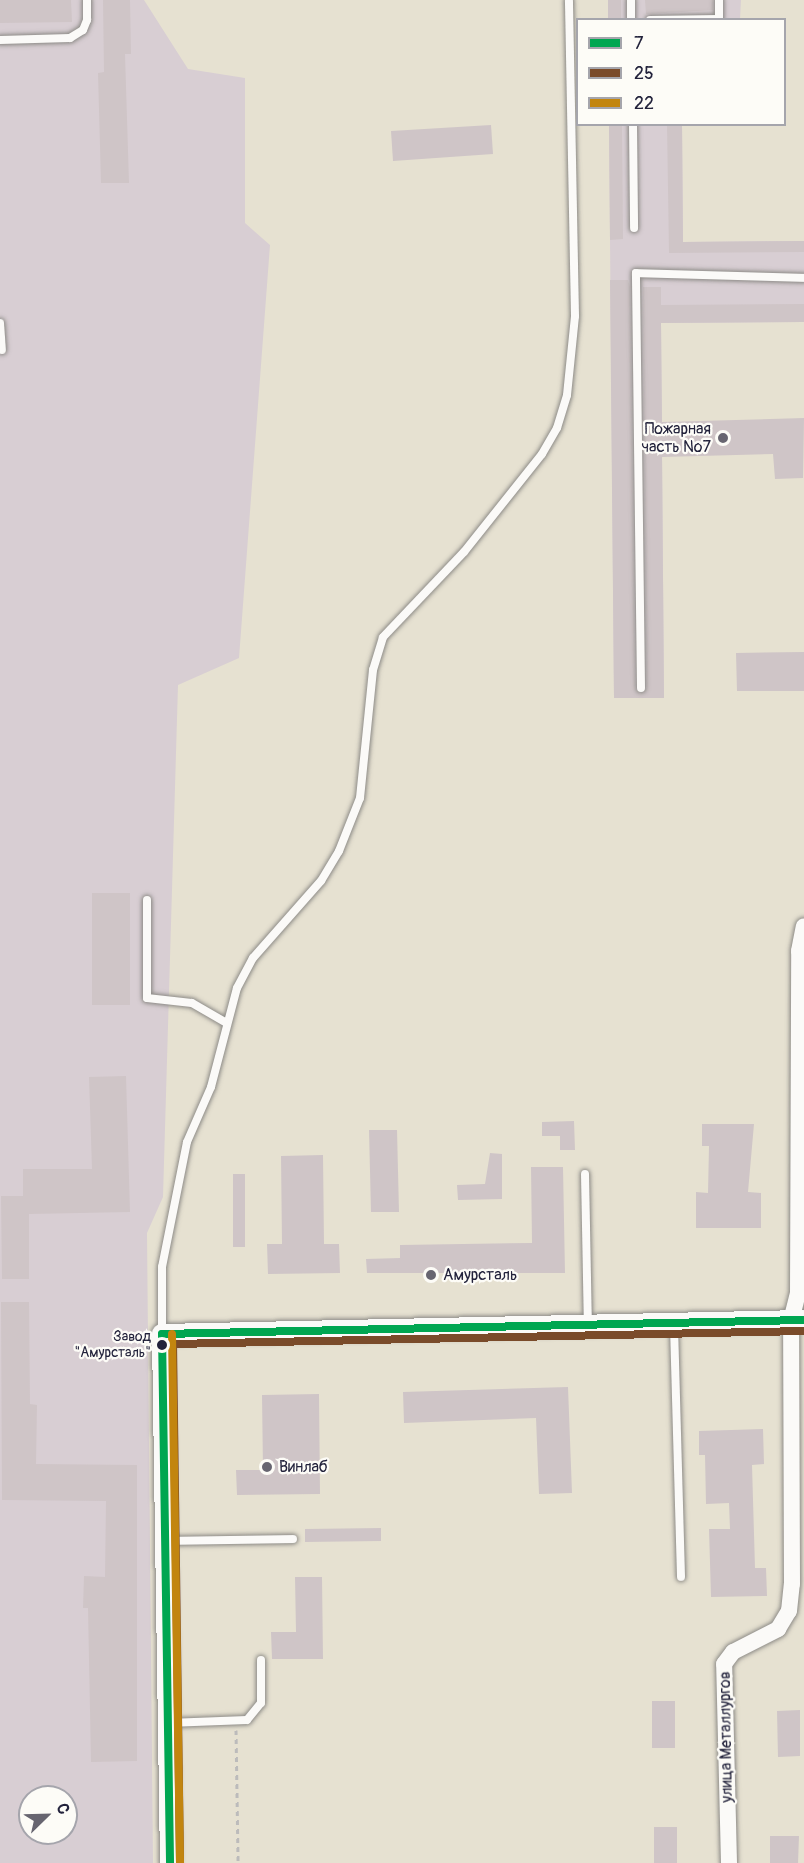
<!DOCTYPE html>
<html>
<head>
<meta charset="utf-8">
<style>
  body { margin:0 }
  #map { position:relative; width:804px; height:1863px; overflow:hidden; background:#e6e1d1; font-family:Pangolin,sans-serif }
  div>[style] { position:absolute }
  [style*='--x'] { left:calc(var(--x)*1px); top:calc(var(--y)*1px); width:calc(var(--w)*1px); rotate:calc(var(--a)*1deg) }
  .industrial>* { inset:0; background:#d8ced3 }
  .building>* { inset:0; background:#cfc5c7 }
  .path>* { height:3px; margin-top:-1.5px; transform-origin:0; background:repeating-linear-gradient(90deg,#bcbbbb 0 4.5px,transparent 0 9px) }
  .roads { filter:drop-shadow(0 0 2px #8d8b87) drop-shadow(0 0 2px #8d8b87) }
  .service>* { height:8px; margin:-4px; padding:0 4px; transform-origin:4px; border-radius:4px; background:#fbfaf8 }
  .minor>* { height:16px; margin:-8px; padding:0 8px; transform-origin:8px; border-radius:8px; background:#fbfaf8 }
  .tertiary>* { height:20px; margin:-10px; padding:0 10px; transform-origin:10px; border-radius:10px; background:#fbfaf8 }
  .bus-1>* { height:8px; margin:-4px; padding:0 4px; transform-origin:4px; border-radius:4px; background:#00a651 }
  .bus-2>* { height:8px; margin:-4px; padding:0 4px; transform-origin:4px; border-radius:4px; background:#7a4b2a }
  .bus-3>* { height:8px; margin:-4px; padding:0 4px; transform-origin:4px; border-radius:4px; background:#c2850f }
  .dots>* { width:16px; height:16px; translate:-50% -50%; box-sizing:border-box; border:3px solid #fdfcf7; border-radius:50% }
  span { translate:-50% -50%; white-space:nowrap; text-align:center; line-height:1.15; -webkit-text-stroke:4.5px #fdfcf7; paint-order:stroke }
  .bus-label { font-size:14px; color:#22223b }
  .right { translate:-100% -50%; text-align:right }
  .poi-label { font-size:16px; color:#22223b }
  .left { translate:0 -50%; text-align:left }
  .street-label { font-size:16px; color:#22223b }
  .legend { position:absolute; left:576px; top:18px; width:210px; height:108px; box-sizing:border-box; background:#fdfcf7; border:2px solid #a5a5ac; margin:0; padding:8px 10px; list-style:none; font-size:18px; color:#22223b }
  .legend li { display:flex; align-items:center; gap:12px; height:30px }
  .legend b { width:30px; border:2px solid #a5a5ac }
  .north { position:absolute; left:18px; top:1785px; width:60px; height:60px; box-sizing:border-box; background:#fdfcf7; border:2px solid #a5a5ac; border-radius:50%; rotate:67deg; font-size:16px; font-weight:700; line-height:24px; text-align:center; color:#22223b }
  .north::after { content:''; display:block; margin:auto; width:21px; height:27px; background:#676570; clip-path:polygon(50% 0,100% 100%,50% 72%,0 100%) }
</style>
</head>
<body>
<div id="map">
  <div class="industrial">
    <div style="clip-path:polygon(evenodd,0 0,144px 0,188px 69px,245px 78px,245px 223px,270px 245px,239px 658px,178px 685px,163px 1197px,147px 1233px,153px 1863px,0 1863px,0 0,30px 1797px,66px 1797px,66px 1833px,30px 1833px,30px 1797px)"></div>
    <div style="clip-path:polygon(608px 0,741px 0,740px 19px,608px 20px)"></div>
    <div style="clip-path:polygon(609px 125px,682px 125px,683px 242px,804px 241px,804px 322px,661px 323px,664px 698px,614px 698px)"></div>
  </div>
  <div class="building">
    <div style="clip-path:polygon(0 0,71px 0,72px 22px,0 23px)"></div>
    <div style="clip-path:polygon(103px 0,130px 0,131px 54px,125px 54px,129px 183px,101px 183px,98px 73px,104px 72px)"></div>
    <div style="clip-path:polygon(608px 0,621px 0,621px 20px,608px 20px)"></div>
    <div style="clip-path:polygon(645px 0,713px 0,713px 10px,646px 14px)"></div>
    <div style="clip-path:polygon(609px 124px,622px 124px,623px 239px,610px 240px)"></div>
    <div style="clip-path:polygon(667px 124px,682px 124px,683px 242px,804px 241px,804px 252px,669px 253px)"></div>
    <div style="clip-path:polygon(491px 125px,493px 154px,393px 161px,391px 131px)"></div>
    <div style="clip-path:polygon(610px 280px,628px 280px,630px 287px,635px 688px,640px 694px,647px 688px,643px 287px,661px 287px,661px 305px,804px 304px,804px 322px,661px 323px,662px 422px,804px 418px,803px 478px,775px 479px,773px 454px,662px 457px,664px 698px,614px 698px)"></div>
    <div style="clip-path:polygon(804px 652px,804px 691px,737px 691px,736px 653px)"></div>
    <div style="clip-path:polygon(92px 893px,130px 893px,130px 1005px,92px 1005px)"></div>
    <div style="clip-path:polygon(126px 1076px,130px 1212px,29px 1214px,29px 1279px,2px 1279px,1px 1196px,23px 1196px,23px 1169px,92px 1169px,89px 1077px)"></div>
    <div style="clip-path:polygon(574px 1121px,575px 1150px,560px 1150px,560px 1136px,542px 1136px,542px 1122px)"></div>
    <div style="clip-path:polygon(702px 1124px,754px 1124px,748px 1192px,761px 1193px,761px 1228px,696px 1228px,696px 1192px,708px 1193px,709px 1146px,702px 1146px)"></div>
    <div style="clip-path:polygon(369px 1130px,397px 1130px,399px 1212px,371px 1212px)"></div>
    <div style="clip-path:polygon(490px 1153px,502px 1154px,502px 1199px,458px 1200px,457px 1185px,485px 1184px)"></div>
    <div style="clip-path:polygon(323px 1155px,324px 1244px,339px 1244px,340px 1273px,268px 1274px,267px 1244px,282px 1244px,281px 1156px)"></div>
    <div style="clip-path:polygon(531px 1167px,563px 1167px,565px 1273px,367px 1273px,366px 1259px,400px 1258px,400px 1245px,532px 1243px)"></div>
    <div style="clip-path:polygon(233px 1174px,245px 1174px,245px 1247px,233px 1247px)"></div>
    <div style="clip-path:polygon(1px 1302px,29px 1302px,30px 1404px,37px 1405px,36px 1464px,137px 1465px,137px 1761px,91px 1762px,88px 1608px,83px 1608px,84px 1576px,105px 1577px,106px 1501px,2px 1500px)"></div>
    <div style="clip-path:polygon(568px 1387px,572px 1493px,539px 1494px,536px 1418px,404px 1423px,403px 1392px)"></div>
    <div style="clip-path:polygon(319px 1394px,320px 1494px,237px 1495px,236px 1470px,263px 1470px,262px 1395px)"></div>
    <div style="clip-path:polygon(763px 1429px,764px 1464px,752px 1465px,755px 1568px,766px 1568px,767px 1596px,711px 1597px,709px 1529px,730px 1529px,729px 1503px,706px 1504px,705px 1455px,699px 1455px,699px 1431px)"></div>
    <div style="clip-path:polygon(381px 1528px,381px 1541px,305px 1542px,305px 1529px)"></div>
    <div style="clip-path:polygon(295px 1577px,322px 1577px,323px 1659px,272px 1659px,271px 1632px,296px 1632px)"></div>
    <div style="clip-path:polygon(652px 1701px,675px 1701px,675px 1748px,652px 1748px)"></div>
    <div style="clip-path:polygon(800px 1710px,800px 1756px,778px 1757px,777px 1711px)"></div>
    <div style="clip-path:polygon(654px 1827px,677px 1827px,677px 1863px,654px 1863px)"></div>
    <div style="clip-path:polygon(770px 1836px,799px 1836px,798px 1863px,770px 1863px)"></div>
  </div>
  <div class="path">
    <div style="--x:236;--y:1730;--w:133;--a:89.1"></div>
  </div>
  <div class="roads">
    <div class="service">
      <div style="--x:631;--y:0;--w:20;--a:90"></div>
      <div style="--x:650;--y:20;--w:69;--a:-0.8"></div>
      <div style="--x:719;--y:19;--w:19;--a:-90"></div>
      <div style="--x:0;--y:40;--w:70;--a:-1.6"></div>
      <div style="--x:70;--y:38;--w:15;--a:-32"></div>
      <div style="--x:83;--y:30;--w:11;--a:-68"></div>
      <div style="--x:87;--y:20;--w:20;--a:-90"></div>
      <div style="--x:633;--y:124;--w:104;--a:89.4"></div>
      <div style="--x:0;--y:323;--w:27;--a:86"></div>
      <div style="--x:641;--y:688;--w:415;--a:-90.7"></div>
      <div style="--x:636;--y:273;--w:168;--a:1.7"></div>
      <div style="--x:147;--y:900;--w:98;--a:90"></div>
      <div style="--x:147;--y:998;--w:45;--a:6.3"></div>
      <div style="--x:192;--y:1003;--w:39;--a:30"></div>
      <div style="--x:585;--y:1174;--w:152;--a:88.9"></div>
      <div style="--x:674;--y:1326;--w:251;--a:88.4"></div>
      <div style="--x:162;--y:1333;--w:66;--a:-90"></div>
      <div style="--x:162;--y:1267;--w:127;--a:-78.7"></div>
      <div style="--x:187;--y:1142;--w:60;--a:-66.4"></div>
      <div style="--x:211;--y:1087;--w:102;--a:-75.3"></div>
      <div style="--x:237;--y:988;--w:34;--a:-62"></div>
      <div style="--x:253;--y:958;--w:103;--a:-48.6"></div>
      <div style="--x:321;--y:881;--w:35;--a:-59"></div>
      <div style="--x:339;--y:851;--w:57;--a:-68.4"></div>
      <div style="--x:360;--y:798;--w:129;--a:-84.2"></div>
      <div style="--x:373;--y:670;--w:34;--a:-73"></div>
      <div style="--x:383;--y:637;--w:117;--a:-46.4"></div>
      <div style="--x:464;--y:552;--w:125;--a:-51.5"></div>
      <div style="--x:542;--y:454;--w:30;--a:-60"></div>
      <div style="--x:557;--y:428;--w:34;--a:-73"></div>
      <div style="--x:567;--y:395;--w:79;--a:-84.2"></div>
      <div style="--x:575;--y:316;--w:316;--a:-91.1"></div>
      <div style="--x:166;--y:1541;--w:127;--a:-0.9"></div>
      <div style="--x:168;--y:1723;--w:79;--a:-2.2"></div>
      <div style="--x:247;--y:1720;--w:22;--a:-51"></div>
      <div style="--x:261;--y:1703;--w:43;--a:-90"></div>
    </div>
    <div class="minor">
      <div style="--x:729;--y:1863;--w:199;--a:-91.4"></div>
      <div style="--x:724;--y:1664;--w:15;--a:-53"></div>
      <div style="--x:733;--y:1652;--w:51;--a:-27.1"></div>
      <div style="--x:778;--y:1629;--w:21;--a:-59"></div>
      <div style="--x:789;--y:1611;--w:27;--a:-84"></div>
      <div style="--x:792;--y:1584;--w:263;--a:-90.2"></div>
      <div style="--x:791;--y:1321;--w:30;--a:-76"></div>
      <div style="--x:798;--y:1292;--w:341;--a:-89.8"></div>
      <div style="--x:799;--y:951;--w:25;--a:-79"></div>
    </div>
    <div class="tertiary">
      <div style="--x:170;--y:1863;--w:529;--a:-90.87"></div>
      <div style="--x:162;--y:1334;--w:642;--a:-1.25"></div>
    </div>
  </div>
  <div class="bus-1">
    <div style="--x:162;--y:1334;--w:642;--a:-1.25"></div>
    <div style="--x:162;--y:1334;--w:529;--a:89.13"></div>
  </div>
  <div class="bus-2">
    <div style="--x:180;--y:1863;--w:519;--a:-90.77"></div>
    <div style="--x:173;--y:1344;--w:631;--a:-1.18"></div>
  </div>
  <div class="bus-3">
    <div style="--x:172;--y:1334;--w:529;--a:89.13"></div>
  </div>
  <div class="dots">
    <div style="left:723px;top:438px;background:#676570"></div>
    <div style="left:431px;top:1275px;background:#676570"></div>
    <div style="left:162px;top:1345px;background:#22223b"></div>
    <div style="left:267px;top:1467px;background:#676570"></div>
  </div>
  <div class="bus-label">
    <span class="right" style="left:151px;top:1345px">Завод<br>"Амурсталь"</span>
  </div>
  <div class="poi-label">
    <span class="right" style="left:711px;top:438px">Пожарная<br>часть №7</span>
    <span class="left" style="left:443px;top:1275px">Амурсталь</span>
    <span class="left" style="left:279px;top:1467px">Винлаб</span>
  </div>
  <div class="street-label">
    <span style="left:726px;top:1737px;rotate:-91deg">улица Металлургов</span>
  </div>
  <ul class="legend">
  <li><b style="height:8px;background:#00a651"></b>7</li>
  <li><b style="height:8px;background:#7a4b2a"></b>25</li>
  <li><b style="height:8px;background:#c2850f"></b>22</li>
  </ul>
  <div class="north">С</div>
</div>
</body>
</html>
